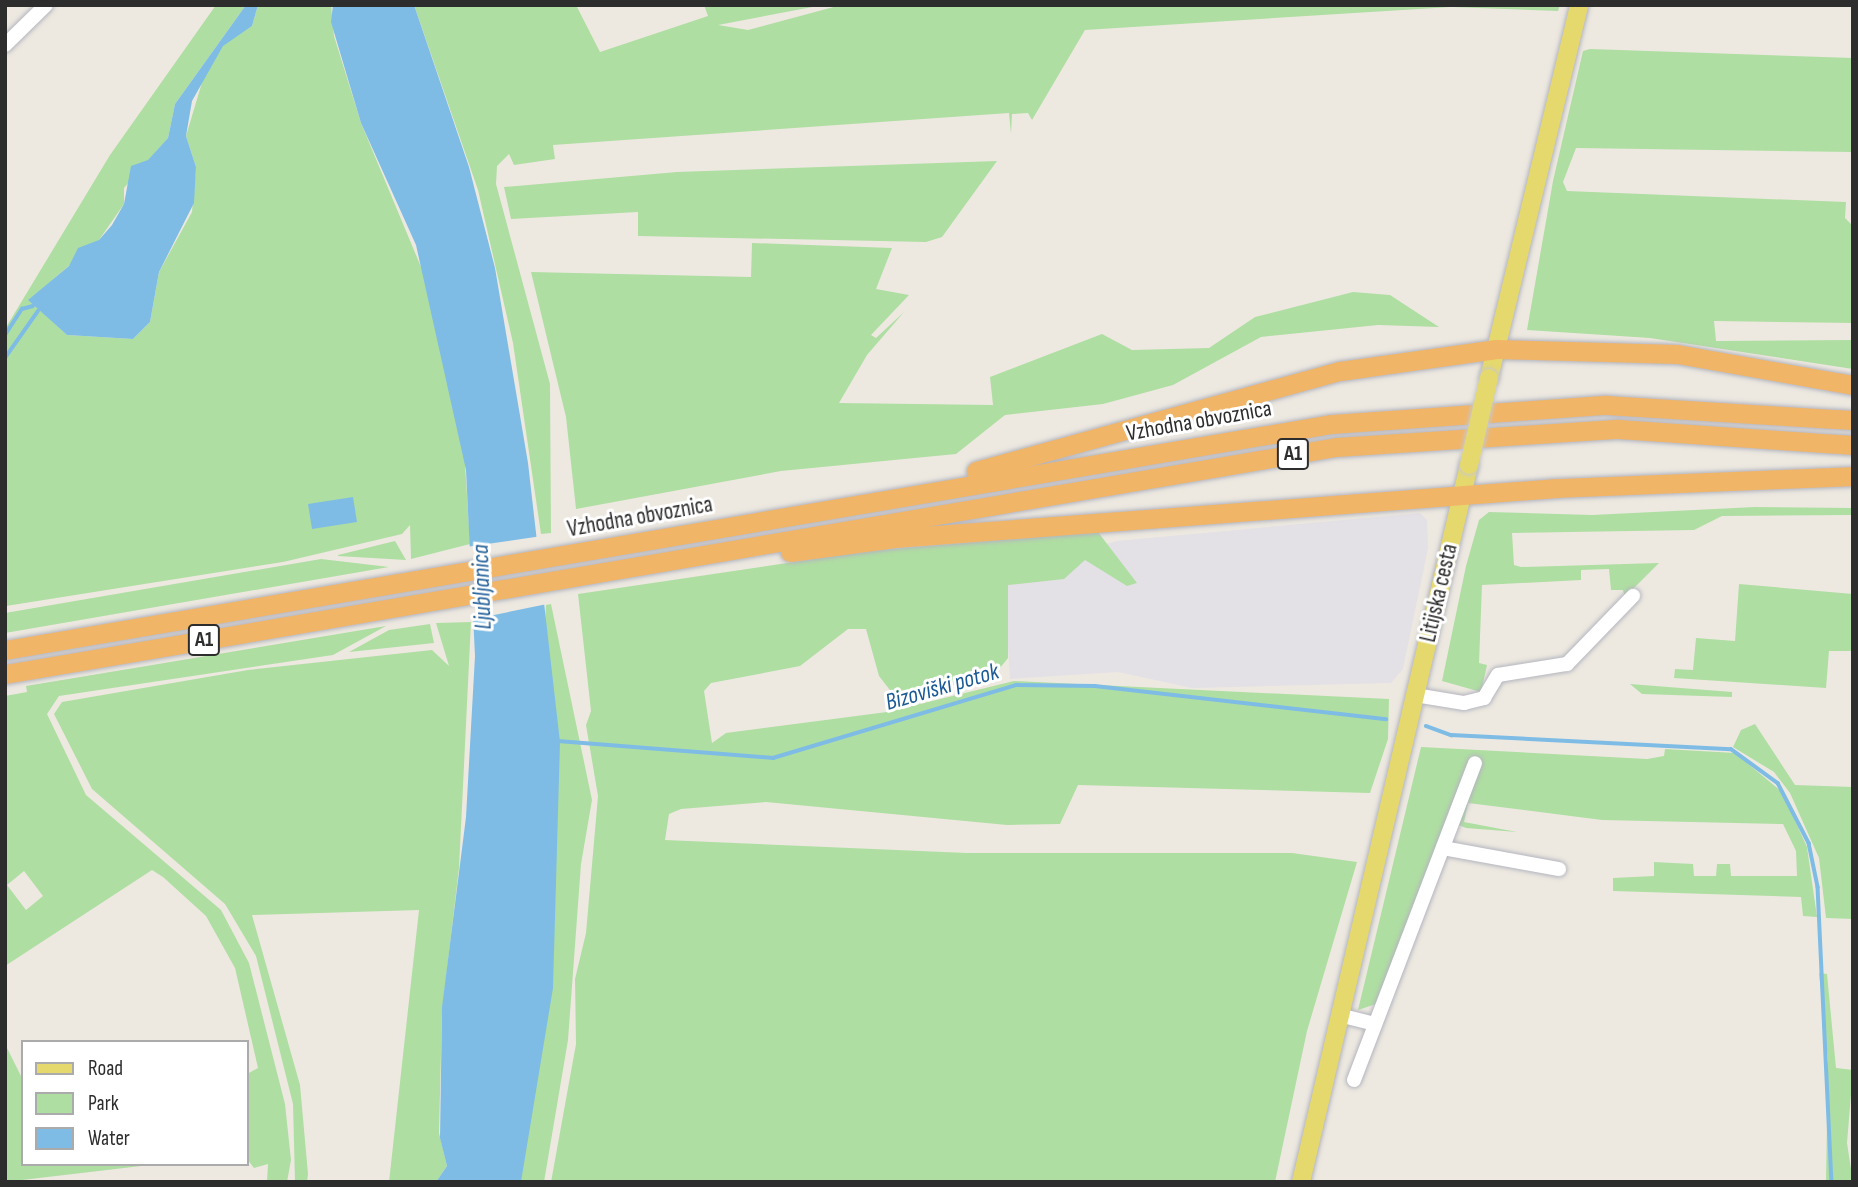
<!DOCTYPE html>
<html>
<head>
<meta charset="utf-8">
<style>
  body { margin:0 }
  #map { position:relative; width:1858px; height:1187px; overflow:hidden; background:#ede9e1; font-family:"Sofia Sans Condensed",sans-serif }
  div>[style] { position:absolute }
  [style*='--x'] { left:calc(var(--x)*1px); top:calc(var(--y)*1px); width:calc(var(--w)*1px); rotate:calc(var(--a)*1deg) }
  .industrial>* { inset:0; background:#e3e0e6 }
  .green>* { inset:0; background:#afdea2 }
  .water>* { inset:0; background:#7ebce5 }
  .pier>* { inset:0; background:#ede9e1 }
  .stream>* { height:3.5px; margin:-1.75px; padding:0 1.75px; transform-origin:1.75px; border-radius:1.75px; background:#7ebce5 }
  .roads { filter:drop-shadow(0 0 2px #b4b5bf) drop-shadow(0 0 2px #b4b5bf) }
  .minor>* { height:14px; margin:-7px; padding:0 7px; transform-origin:7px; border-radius:7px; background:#fff }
  .major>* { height:18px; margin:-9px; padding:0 9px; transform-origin:9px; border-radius:9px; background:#e5d96d }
  .highway>* { height:19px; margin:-9.5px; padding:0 9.5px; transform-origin:9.5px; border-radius:9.5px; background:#f1b568 }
  .bridges { filter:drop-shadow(0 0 2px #c8c8c8) drop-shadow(0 0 2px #c8c8c8) }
  .major-bridge>* { height:18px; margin:-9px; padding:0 9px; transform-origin:9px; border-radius:9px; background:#e5d96d }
  span { translate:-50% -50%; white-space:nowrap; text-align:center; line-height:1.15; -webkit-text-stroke:6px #fff; paint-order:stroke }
  .shield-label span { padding:2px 5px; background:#fff; border:2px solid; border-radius:5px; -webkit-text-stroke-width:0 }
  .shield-label { font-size:21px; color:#2d2d2d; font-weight:700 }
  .street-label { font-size:23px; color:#2d2d2d }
  .water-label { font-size:24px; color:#1a5994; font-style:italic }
  .frame { position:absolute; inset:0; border:7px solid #2d2d2d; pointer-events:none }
  .legend { position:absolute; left:21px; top:1040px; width:228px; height:126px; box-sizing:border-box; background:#fff; border:2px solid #ababab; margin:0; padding:9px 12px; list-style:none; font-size:21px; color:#2d2d2d }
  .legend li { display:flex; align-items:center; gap:14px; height:35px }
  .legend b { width:35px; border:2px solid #ababab }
</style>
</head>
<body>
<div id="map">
  <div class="industrial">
    <div style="clip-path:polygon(1420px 513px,1427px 520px,1428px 548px,1403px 669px,1391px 683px,1192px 688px,1118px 672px,1010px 679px,1004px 577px,1116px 541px)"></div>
  </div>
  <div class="green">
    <div style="clip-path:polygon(216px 5px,246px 5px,175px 104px,168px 138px,124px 188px,124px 204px,99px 240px,29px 300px,67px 335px,133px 339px,150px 322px,159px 272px,192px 212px,196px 167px,186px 136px,206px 69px,223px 45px,252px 26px,258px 5px,331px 5px,334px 36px,361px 123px,426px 279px,464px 448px,470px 544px,411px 559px,410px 525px,402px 534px,283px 562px,6px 606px,5px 329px,110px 155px)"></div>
    <div style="clip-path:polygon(414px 5px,576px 5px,600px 52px,708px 16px,704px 5px,823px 5px,718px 25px,748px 30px,841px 5px,1560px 5px,1558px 11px,1451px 7px,1085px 30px,1032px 120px,1028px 113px,1012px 114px,1011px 134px,1009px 113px,553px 145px,555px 159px,514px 165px,509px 154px,497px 166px,496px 184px,550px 384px,551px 533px,541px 534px,513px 343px,478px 190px)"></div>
    <div style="clip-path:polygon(1590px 49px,1853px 58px,1853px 152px,1576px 148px,1563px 182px,1567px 191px,1846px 202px,1845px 218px,1853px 226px,1853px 323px,1714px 321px,1716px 341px,1853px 340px,1853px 369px,1650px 338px,1527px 330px,1553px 181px,1583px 51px)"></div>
    <div style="clip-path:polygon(997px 161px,942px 237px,926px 242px,638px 236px,638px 212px,511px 219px,504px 187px,677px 172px)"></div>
    <div style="clip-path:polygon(752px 243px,892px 248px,876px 289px,909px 295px,871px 335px,876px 338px,904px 312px,867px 355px,839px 403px,993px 405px,990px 377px,1102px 334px,1132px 350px,1209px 348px,1255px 317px,1353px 292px,1390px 295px,1439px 327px,1378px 325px,1261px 337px,1173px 385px,1103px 404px,1005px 415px,956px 454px,781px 471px,576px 509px,566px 417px,531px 272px,751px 277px)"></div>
    <div style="clip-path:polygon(1755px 507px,1853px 508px,1853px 515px,1722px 516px,1694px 530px,1512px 533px,1514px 565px,1521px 567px,1659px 563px,1625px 597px,1623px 590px,1611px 590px,1609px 569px,1581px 570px,1581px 580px,1482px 585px,1479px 663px,1487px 665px,1481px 692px,1442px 681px,1466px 566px,1479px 520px,1489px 512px,1592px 515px)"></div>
    <div style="clip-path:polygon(1098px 532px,1137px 583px,1127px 586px,1085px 560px,1064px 579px,1008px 585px,1008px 658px,996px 673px,919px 695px,893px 694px,879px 676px,866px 629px,848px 629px,800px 666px,711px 683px,704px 691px,712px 743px,726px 733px,887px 712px,1014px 681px,1389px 699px,1388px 739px,1370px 793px,1078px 785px,1060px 824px,1007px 825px,766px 802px,681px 809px,669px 814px,665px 840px,967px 853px,1292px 853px,1357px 862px,1307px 1031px,1275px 1182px,551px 1182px,576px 1044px,575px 979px,586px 933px,598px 796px,586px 725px,591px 711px,578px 594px,868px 551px)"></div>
    <div style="clip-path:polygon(395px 541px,406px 560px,338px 556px,338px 555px)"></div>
    <div style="clip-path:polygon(321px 559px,389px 567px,5px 633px,5px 613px)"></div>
    <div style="clip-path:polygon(1739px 584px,1853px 594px,1853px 651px,1829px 651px,1826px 688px,1674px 678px,1675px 669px,1693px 670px,1696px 638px,1735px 641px)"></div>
    <div style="clip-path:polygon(551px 604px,592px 800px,581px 864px,568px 1040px,544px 1182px,515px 1182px,546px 605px)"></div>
    <div style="clip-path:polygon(471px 622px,459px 868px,442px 1012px,439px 1133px,447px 1166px,436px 1182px,389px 1182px,419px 910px,252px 915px,300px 1085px,308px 1174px,307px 1182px,295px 1182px,293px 1104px,256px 956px,225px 904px,92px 789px,54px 714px,62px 702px,248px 670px,432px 650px,449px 666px,436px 623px)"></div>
    <div style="clip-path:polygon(430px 624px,434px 643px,349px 652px,389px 630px)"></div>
    <div style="clip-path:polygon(evenodd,386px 626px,333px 655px,59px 696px,47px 714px,86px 795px,221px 910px,249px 963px,285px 1104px,291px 1160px,287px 1182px,267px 1182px,268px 1164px,254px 1168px,247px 1159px,247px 1074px,258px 1068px,235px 968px,206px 916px,163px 877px,152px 870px,5px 966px,5px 696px,27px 692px,26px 686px,386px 626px,24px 871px,43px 896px,26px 910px,7px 885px,24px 871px)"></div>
    <div style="clip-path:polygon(1630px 684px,1732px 692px,1732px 697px,1642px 694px)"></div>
    <div style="clip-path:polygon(1755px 724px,1795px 785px,1853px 787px,1853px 919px,1826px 918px,1819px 858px,1790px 793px,1774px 772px,1733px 747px,1741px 730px)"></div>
    <div style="clip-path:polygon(1421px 747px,1647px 759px,1664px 756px,1665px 749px,1735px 753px,1782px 792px,1807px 847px,1817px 917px,1803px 916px,1801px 897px,1613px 891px,1613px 878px,1654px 876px,1654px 862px,1693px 864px,1694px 876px,1716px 876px,1717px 864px,1730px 864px,1731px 876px,1797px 876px,1796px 851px,1783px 824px,1602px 820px,1468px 803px,1464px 822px,1517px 832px,1466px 828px,1456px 824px,1481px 758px,1471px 756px,1376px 1004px,1358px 1010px)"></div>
    <div style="clip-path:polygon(1819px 973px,1827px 974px,1836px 1068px,1853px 1070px,1847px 1143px,1853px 1182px,1826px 1182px,1828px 1059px)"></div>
    <div style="clip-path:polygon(5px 1044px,23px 1080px,23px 1164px,158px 1164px,5px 1182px)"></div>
  </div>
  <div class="water">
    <div style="clip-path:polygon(246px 5px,258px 5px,252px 26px,223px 46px,192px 101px,186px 136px,196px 167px,194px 203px,159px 272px,150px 322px,133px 339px,67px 335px,28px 300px,69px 266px,78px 248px,99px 240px,112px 225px,124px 204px,131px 166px,148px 160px,168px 138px,175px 104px)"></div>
    <div style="clip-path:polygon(333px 5px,414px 5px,469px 167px,495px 268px,528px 463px,560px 742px,553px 988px,521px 1182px,436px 1182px,447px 1166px,440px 1138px,442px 1007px,466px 817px,475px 656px,466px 470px,416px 245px,361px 123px,331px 22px)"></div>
    <div style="clip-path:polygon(353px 497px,357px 522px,312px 529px,308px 504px)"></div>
  </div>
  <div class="pier">
    <div style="clip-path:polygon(542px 536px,552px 603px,470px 620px,466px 547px)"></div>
  </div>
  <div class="stream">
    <div style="--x:5;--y:335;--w:31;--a:-57"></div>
    <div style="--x:22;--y:309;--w:11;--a:-15"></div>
    <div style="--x:5;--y:358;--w:57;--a:-54.9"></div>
    <div style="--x:1426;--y:726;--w:27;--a:20"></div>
    <div style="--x:1451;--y:735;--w:280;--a:2.9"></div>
    <div style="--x:1731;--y:749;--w:58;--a:35.9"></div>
    <div style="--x:1778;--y:783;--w:68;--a:62.7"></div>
    <div style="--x:1809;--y:843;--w:45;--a:78.4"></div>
    <div style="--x:1818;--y:887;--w:295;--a:87.3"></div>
    <div style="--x:558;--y:741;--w:216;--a:4.5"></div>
    <div style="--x:773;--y:758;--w:254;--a:-16.7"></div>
    <div style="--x:1016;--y:685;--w:79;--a:0.7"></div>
    <div style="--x:1095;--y:686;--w:293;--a:6.5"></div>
  </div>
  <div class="roads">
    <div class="minor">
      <div style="--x:5;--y:45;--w:57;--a:-44.3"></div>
      <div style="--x:1415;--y:695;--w:50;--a:9.3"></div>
      <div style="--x:1464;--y:703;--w:21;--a:-14"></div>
      <div style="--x:1484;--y:698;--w:27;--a:-59"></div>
      <div style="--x:1498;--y:675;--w:70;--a:-9.1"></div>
      <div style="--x:1567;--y:664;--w:95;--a:-45.9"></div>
      <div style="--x:1443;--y:848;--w:118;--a:10.3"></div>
      <div style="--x:1339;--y:1015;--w:37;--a:14"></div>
      <div style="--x:1354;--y:1080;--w:339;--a:-69.1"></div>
    </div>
    <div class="major">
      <div style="--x:1489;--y:378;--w:384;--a:-76.4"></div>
      <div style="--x:1301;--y:1182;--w:736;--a:-76.81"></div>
    </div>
    <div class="highway">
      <div style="--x:976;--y:471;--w:377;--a:-15.4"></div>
      <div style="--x:1340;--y:371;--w:158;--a:-8"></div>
      <div style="--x:1496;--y:349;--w:181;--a:1.6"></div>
      <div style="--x:1677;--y:354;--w:179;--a:10"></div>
      <div style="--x:790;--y:552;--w:106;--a:-7.6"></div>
      <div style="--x:895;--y:538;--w:664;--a:-4.32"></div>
      <div style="--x:1557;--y:488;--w:296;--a:-2.3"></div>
      <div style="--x:5;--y:650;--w:1346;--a:-9.67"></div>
      <div style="--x:1332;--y:424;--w:275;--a:-4"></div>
      <div style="--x:1606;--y:405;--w:247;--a:3.5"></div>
      <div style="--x:5;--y:674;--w:1350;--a:-9.68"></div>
      <div style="--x:1336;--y:447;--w:283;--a:-3.7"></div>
      <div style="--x:1618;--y:429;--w:236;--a:3.9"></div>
    </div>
  </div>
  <div class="bridges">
    <div class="major-bridge">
      <div style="--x:1469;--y:465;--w:89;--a:-77.1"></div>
    </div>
  </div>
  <div class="shield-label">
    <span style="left:1293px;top:454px">A1</span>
    <span style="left:204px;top:640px">A1</span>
  </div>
  <div class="street-label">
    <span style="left:1199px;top:421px;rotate:-10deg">Vzhodna obvoznica</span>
    <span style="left:640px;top:517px;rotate:-10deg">Vzhodna obvoznica</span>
    <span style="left:1439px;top:593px;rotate:-77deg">Litijska cesta</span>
  </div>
  <div class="water-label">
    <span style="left:482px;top:587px;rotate:-92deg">Ljubljanica</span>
    <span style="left:942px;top:687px;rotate:-16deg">Bizoviški potok</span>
  </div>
  <div class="frame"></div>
  <ul class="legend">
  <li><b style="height:9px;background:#e5d96d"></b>Road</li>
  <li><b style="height:19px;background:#afdea2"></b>Park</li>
  <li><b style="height:19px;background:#7ebce5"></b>Water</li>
  </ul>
</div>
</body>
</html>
